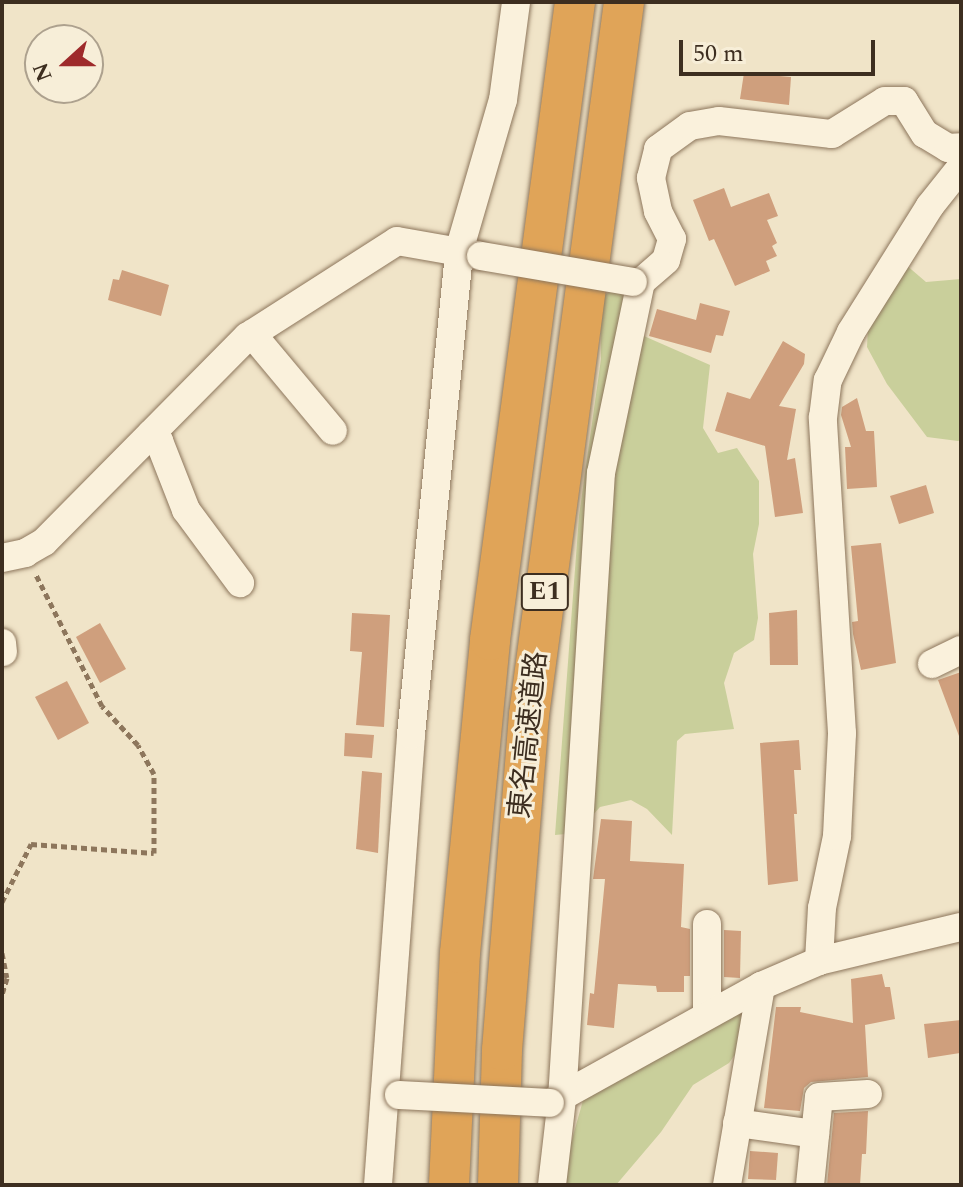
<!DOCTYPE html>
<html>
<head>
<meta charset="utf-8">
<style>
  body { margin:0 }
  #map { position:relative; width:963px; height:1187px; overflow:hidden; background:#f0e4c8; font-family:Spectral,"Noto Sans JP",serif }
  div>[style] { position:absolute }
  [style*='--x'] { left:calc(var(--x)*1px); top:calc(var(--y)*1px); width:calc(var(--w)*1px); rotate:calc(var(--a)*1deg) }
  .green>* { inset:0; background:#c9cf9b }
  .building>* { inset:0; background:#cf9f7d }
  .path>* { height:5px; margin-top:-2.5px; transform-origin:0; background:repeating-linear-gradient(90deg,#8d765c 0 6px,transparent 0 10px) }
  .roads { filter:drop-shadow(0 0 2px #8d765c) drop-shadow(0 0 2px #8d765c) }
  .minor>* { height:28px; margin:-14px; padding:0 14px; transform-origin:14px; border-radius:14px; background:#faf1dc }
  .highway>* { height:40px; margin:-20px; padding:0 20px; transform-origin:20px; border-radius:20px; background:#e0a458 }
  .bridges { filter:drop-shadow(0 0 2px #8d765c) drop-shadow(0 0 2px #8d765c) }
  .minor-bridge>* { height:28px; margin:-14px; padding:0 14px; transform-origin:14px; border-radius:14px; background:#faf1dc }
  span { translate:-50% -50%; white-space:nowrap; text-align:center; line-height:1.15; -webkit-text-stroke:6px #f7eed8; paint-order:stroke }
  .shield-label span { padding:2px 6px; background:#f7eed8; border:2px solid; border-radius:6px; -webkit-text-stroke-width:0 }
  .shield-label { font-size:26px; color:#3d2e20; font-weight:700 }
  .street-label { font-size:28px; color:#3d2e20 }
  .frame { position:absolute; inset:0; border:4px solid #3d2e20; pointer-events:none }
  .north { position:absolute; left:24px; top:24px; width:80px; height:80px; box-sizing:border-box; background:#f7eed8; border:2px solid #ada18e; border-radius:50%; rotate:249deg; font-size:22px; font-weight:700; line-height:32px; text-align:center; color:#3d2e20 }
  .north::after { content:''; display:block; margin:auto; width:28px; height:36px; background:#9e2a2b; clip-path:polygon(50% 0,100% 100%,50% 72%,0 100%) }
  .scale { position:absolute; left:679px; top:40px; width:196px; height:36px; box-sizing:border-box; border:4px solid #3d2e20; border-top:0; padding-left:10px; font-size:24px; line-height:28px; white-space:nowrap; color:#3d2e20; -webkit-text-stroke:6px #f7eed8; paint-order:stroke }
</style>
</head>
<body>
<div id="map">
  <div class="green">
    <div style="clip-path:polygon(898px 258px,926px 282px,961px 279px,961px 440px,958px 441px,927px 437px,887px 384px,867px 347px,870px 290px)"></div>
    <div style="clip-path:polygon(614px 289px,632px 290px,637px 333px,710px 365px,703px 428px,718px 453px,737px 448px,759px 481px,759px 524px,753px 554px,758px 618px,754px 640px,734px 653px,724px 683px,734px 729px,685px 734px,677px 741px,672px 835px,647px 809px,631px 800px,600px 807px,577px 833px,555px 835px,579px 516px,601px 359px,600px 298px)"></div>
    <div style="clip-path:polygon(748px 1012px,746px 1039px,729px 1063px,693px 1085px,661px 1132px,616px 1185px,559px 1185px,584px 1097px,719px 1016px)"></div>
  </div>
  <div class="building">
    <div style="clip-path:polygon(744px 73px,791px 77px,789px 105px,740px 99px)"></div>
    <div style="clip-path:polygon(724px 188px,731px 207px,769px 193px,778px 216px,767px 220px,777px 243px,772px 246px,777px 256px,766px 261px,770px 271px,735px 286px,714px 239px,709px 241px,693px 200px)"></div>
    <div style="clip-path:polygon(122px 270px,169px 285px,161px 316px,108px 300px,113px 279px,119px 280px)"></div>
    <div style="clip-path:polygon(700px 303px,730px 311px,723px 336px,716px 335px,711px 353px,649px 336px,657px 309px,696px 320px)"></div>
    <div style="clip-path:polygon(783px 341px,805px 354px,804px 364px,779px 406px,796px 409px,787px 460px,795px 458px,803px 513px,775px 517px,765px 446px,715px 431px,727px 392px,750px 399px)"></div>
    <div style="clip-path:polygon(857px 398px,866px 431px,874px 431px,877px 487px,847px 489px,845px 447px,851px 447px,841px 415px,842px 407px)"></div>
    <div style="clip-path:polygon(926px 485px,934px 513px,899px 524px,890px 496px)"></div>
    <div style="clip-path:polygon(881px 543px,896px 663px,861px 670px,853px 634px,852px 622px,858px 621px,851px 546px)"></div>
    <div style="clip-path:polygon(797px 610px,798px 665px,770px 665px,769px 613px)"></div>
    <div style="clip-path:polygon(352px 613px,390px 615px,384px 727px,356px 725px,362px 652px,350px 651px)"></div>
    <div style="clip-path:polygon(100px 623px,126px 669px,100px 683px,76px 637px)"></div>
    <div style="clip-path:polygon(961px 672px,961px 736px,959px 736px,938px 680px)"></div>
    <div style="clip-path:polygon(67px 681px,89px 723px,58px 740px,35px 697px)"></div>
    <div style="clip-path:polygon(345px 733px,374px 735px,372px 758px,344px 756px)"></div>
    <div style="clip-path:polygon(799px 740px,801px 770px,794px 770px,797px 814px,794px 814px,798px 881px,768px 885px,760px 743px)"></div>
    <div style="clip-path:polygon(362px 771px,382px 773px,378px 853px,356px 849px)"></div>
    <div style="clip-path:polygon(601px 819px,632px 821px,630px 861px,684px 864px,681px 927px,690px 929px,690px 976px,684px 976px,684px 992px,657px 992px,656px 986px,618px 984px,614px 1028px,587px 1025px,590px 993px,594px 994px,605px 879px,593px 879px)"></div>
    <div style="clip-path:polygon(724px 930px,741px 931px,740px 978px,724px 977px)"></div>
    <div style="clip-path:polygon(882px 974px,885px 987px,890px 987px,895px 1019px,865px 1025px,868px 1077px,811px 1082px,804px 1088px,800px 1111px,764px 1108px,776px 1007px,801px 1007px,800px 1012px,853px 1023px,851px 979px)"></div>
    <div style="clip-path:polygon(961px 1020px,960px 1053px,928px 1058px,924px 1024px)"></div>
    <div style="clip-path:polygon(868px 1111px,866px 1154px,862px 1154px,860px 1185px,827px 1185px,834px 1113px)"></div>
    <div style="clip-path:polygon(750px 1151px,778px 1153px,776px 1180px,748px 1179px)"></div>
  </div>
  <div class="path">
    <div style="--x:2;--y:902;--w:65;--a:-63.4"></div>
    <div style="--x:31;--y:844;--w:123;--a:4.2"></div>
    <div style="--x:154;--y:853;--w:79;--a:-90"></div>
    <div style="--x:154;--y:774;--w:33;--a:-119"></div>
    <div style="--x:138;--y:745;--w:53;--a:-132.7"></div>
    <div style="--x:102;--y:706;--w:147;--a:-116.7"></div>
    <div style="--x:2;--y:953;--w:25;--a:79"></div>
    <div style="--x:7;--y:978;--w:17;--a:107"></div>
  </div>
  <div class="roads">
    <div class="minor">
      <div style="--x:252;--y:334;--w:126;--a:50.1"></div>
      <div style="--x:151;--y:434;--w:11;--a:41"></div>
      <div style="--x:159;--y:441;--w:74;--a:68.6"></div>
      <div style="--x:186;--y:510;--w:91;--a:53.5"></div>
      <div style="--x:2;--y:558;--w:24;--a:-12"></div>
      <div style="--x:25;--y:553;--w:22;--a:-30"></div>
      <div style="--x:44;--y:542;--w:289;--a:-45.3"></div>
      <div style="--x:247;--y:337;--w:178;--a:-32.6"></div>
      <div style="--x:397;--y:241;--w:81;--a:9.9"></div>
      <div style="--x:2;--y:643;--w:9;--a:84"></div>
      <div style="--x:932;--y:664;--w:32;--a:-26"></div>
      <div style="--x:707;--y:924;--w:89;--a:90"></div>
      <div style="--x:819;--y:961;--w:53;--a:-86.8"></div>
      <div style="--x:822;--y:908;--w:74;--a:-78.2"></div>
      <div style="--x:837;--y:836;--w:103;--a:-87.2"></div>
      <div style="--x:842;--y:733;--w:316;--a:-93.5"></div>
      <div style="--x:823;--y:418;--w:38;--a:-83"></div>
      <div style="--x:828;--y:380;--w:53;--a:-64.4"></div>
      <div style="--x:851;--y:332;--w:149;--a:-57.9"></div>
      <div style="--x:930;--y:206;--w:50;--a:-51.5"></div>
      <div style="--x:550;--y:1103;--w:241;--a:-29"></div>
      <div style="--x:761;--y:986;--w:63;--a:-23.3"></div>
      <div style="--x:819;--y:961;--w:146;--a:-13.5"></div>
      <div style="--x:737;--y:1123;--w:79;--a:8"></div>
      <div style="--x:378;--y:1185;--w:451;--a:-85.8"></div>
      <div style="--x:411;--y:735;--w:486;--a:-84.3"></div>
      <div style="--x:459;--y:251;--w:157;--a:-73.8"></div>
      <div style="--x:503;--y:100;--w:99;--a:-82.4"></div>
      <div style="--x:552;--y:1185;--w:87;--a:-83.4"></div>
      <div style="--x:562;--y:1099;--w:627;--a:-86.44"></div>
      <div style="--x:601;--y:473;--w:195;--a:-78.2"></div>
      <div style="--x:641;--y:282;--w:33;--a:-41"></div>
      <div style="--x:666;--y:260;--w:22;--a:-74"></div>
      <div style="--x:672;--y:239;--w:31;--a:-117"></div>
      <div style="--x:658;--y:211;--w:34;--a:-102"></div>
      <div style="--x:651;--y:178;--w:30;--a:-76"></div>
      <div style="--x:658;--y:149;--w:39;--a:-36"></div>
      <div style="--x:690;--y:126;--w:29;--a:-10"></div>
      <div style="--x:719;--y:121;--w:114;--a:6.6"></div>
      <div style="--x:832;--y:134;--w:62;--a:-31.9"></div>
      <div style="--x:885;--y:101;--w:19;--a:0"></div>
      <div style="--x:904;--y:101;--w:39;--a:58"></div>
      <div style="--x:925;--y:134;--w:27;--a:31"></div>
      <div style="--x:948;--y:148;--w:13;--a:-4"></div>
      <div style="--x:727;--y:1185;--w:202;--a:-80.3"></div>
      <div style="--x:810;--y:1185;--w:88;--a:-84.2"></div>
      <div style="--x:819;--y:1097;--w:49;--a:-3.5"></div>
    </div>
    <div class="highway">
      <div style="--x:449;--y:1185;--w:232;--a:-87.3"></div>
      <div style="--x:460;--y:953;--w:314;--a:-84.5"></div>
      <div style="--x:490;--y:640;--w:644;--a:-82.41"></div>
      <div style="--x:498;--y:1185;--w:135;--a:-88.3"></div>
      <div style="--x:502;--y:1050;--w:336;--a:-85.4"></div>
      <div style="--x:529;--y:715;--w:719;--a:-82.41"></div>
    </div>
  </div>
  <div class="bridges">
    <div class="minor-bridge">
      <div style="--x:481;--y:256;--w:154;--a:9.7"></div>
      <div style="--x:399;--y:1095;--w:151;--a:3"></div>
    </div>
  </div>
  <div class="shield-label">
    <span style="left:545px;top:592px">E1</span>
  </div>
  <div class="street-label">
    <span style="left:529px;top:735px;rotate:-84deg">東名高速道路</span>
  </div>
  <div class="frame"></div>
  <div class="north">N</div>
  <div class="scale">50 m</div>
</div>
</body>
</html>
